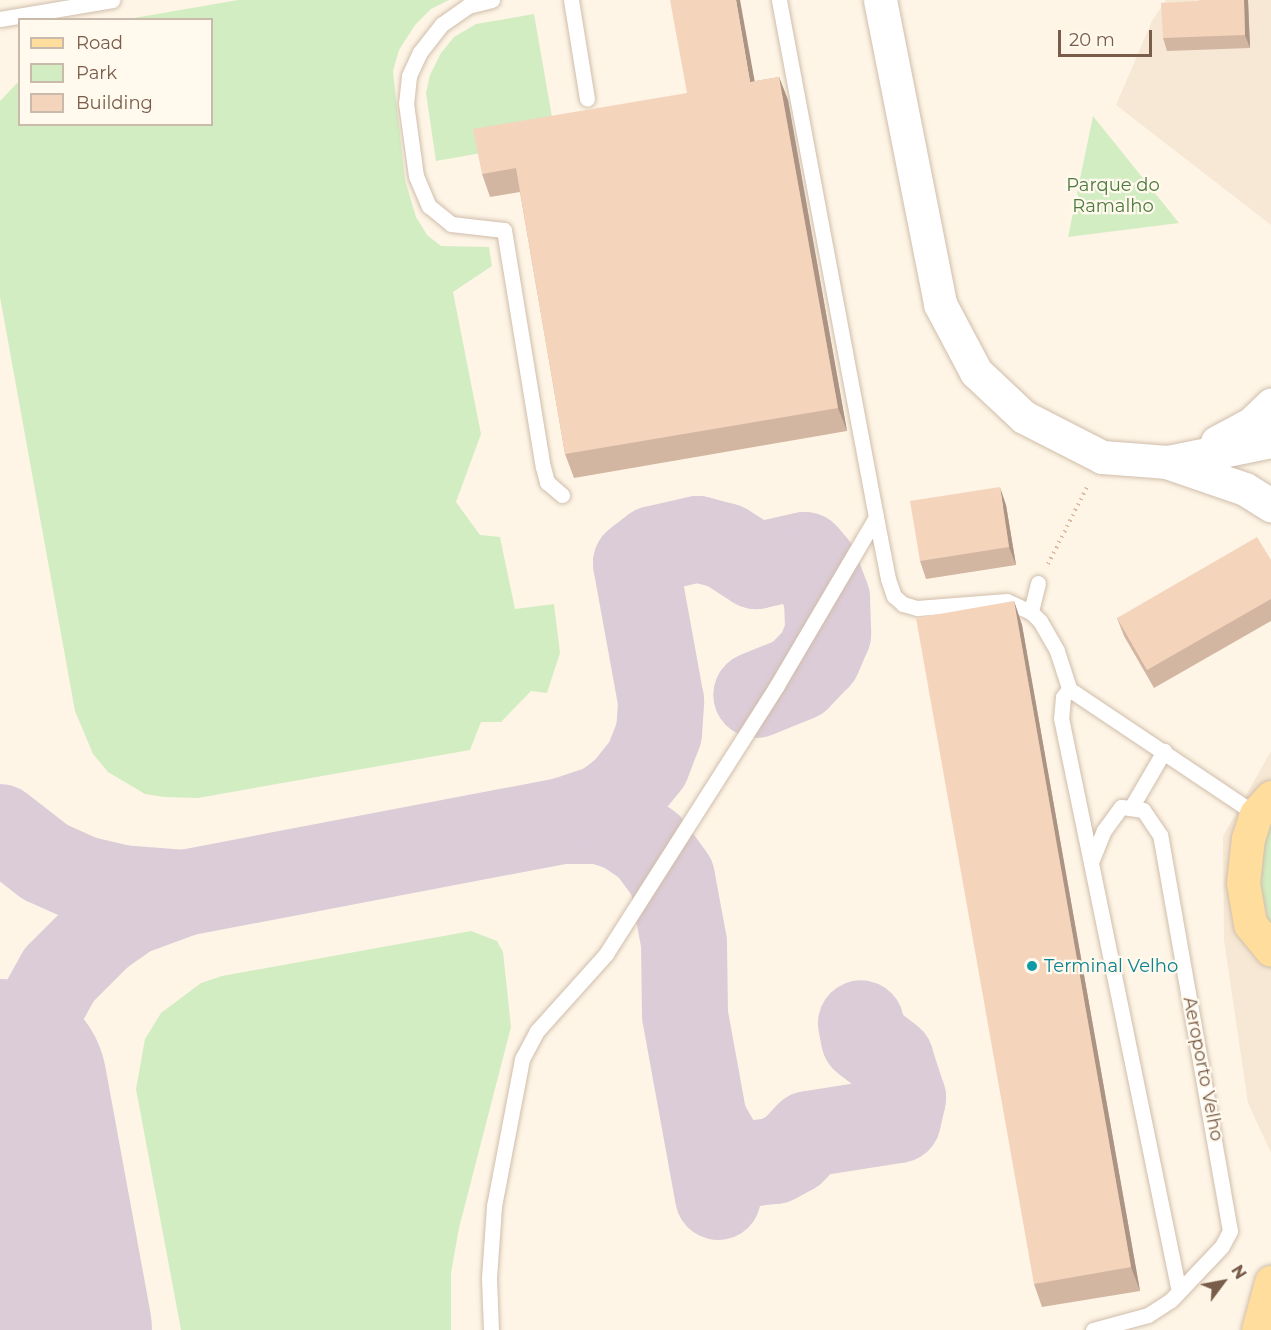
<!DOCTYPE html>
<html>
<head>
<meta charset="utf-8">
<style>
  body { margin:0 }
  #map { position:relative; width:1271px; height:1330px; overflow:hidden; background:#fef5e6; font-family:Montserrat,sans-serif }
  div>[style] { position:absolute }
  [style*='--x'] { left:calc(var(--x)*1px); top:calc(var(--y)*1px); width:calc(var(--w)*1px); rotate:calc(var(--a)*1deg) }
  .residential>* { inset:0; background:#f6e8d4 }
  .green>* { inset:0; background:#d3edc3 }
  .taxiway>* { height:86px; margin:-43px; padding:0 43px; transform-origin:43px; border-radius:43px; background:#dcccd8 }
  .runway>* { height:213px; margin:-106.5px; padding:0 106.5px; transform-origin:106.5px; border-radius:106.5px; background:#dcccd8 }
  .path>* { height:4px; margin-top:-2px; transform-origin:0; background:repeating-linear-gradient(90deg,#dbb89e 0 1.5px,transparent 0 6px) }
  .roads { filter:drop-shadow(0 0 2px #d0bdab) drop-shadow(0 0 2px #d0bdab) }
  .service>* { height:15px; margin:-7.5px; padding:0 7.5px; transform-origin:7.5px; border-radius:7.5px; background:#fff }
  .tertiary>* { height:33px; margin:-16.5px; padding:0 16.5px; transform-origin:16.5px; border-radius:16.5px; background:#fff }
  .primary>* { height:33px; margin:-16.5px; padding:0 16.5px; transform-origin:16.5px; border-radius:16.5px; background:#ffdd9c }
  .wall>* { inset:0; background:#d3b6a2 }
  .shaded-wall>* { inset:0; background:#ac9484 }
  .building>* { inset:0; background:#f5d4bc }
  .dots>* { width:16px; height:16px; translate:-50% -50%; box-sizing:border-box; border:3px solid #fff9ee; border-radius:50% }
  span { translate:-50% -50%; white-space:nowrap; text-align:center; line-height:1.15; -webkit-text-stroke:4.5px #fff9ee; paint-order:stroke }
  .park-label { font-size:18px; color:#4d7a3d }
  .culture-label { font-size:18px; color:#0d838f }
  .left { translate:0 -50%; text-align:left }
  .street-label { font-size:18px; color:#795c49 }
  .legend { position:absolute; left:18px; top:18px; width:195px; height:108px; box-sizing:border-box; background:#fff9ee; border:2px solid #c9baac; margin:0; padding:8px 10px; list-style:none; font-size:18px; color:#795c49 }
  .legend li { display:flex; align-items:center; gap:12px; height:30px }
  .legend b { width:30px; border:2px solid #c9baac }
  .north { position:absolute; left:1193px; top:1252px; width:60px; height:60px; -webkit-text-stroke:4px #fff9ee; paint-order:stroke; rotate:58deg; font-size:16px; font-weight:700; line-height:24px; text-align:center; color:#795c49 }
  .north::after { content:''; display:block; margin:auto; width:21px; height:27px; background:#795c49; clip-path:polygon(50% 0,100% 100%,50% 72%,0 100%) }
  .scale { position:absolute; left:1058px; top:30px; width:94px; height:27px; box-sizing:border-box; border:3px solid #795c49; border-top:0; padding-left:8px; font-size:18px; line-height:21px; white-space:nowrap; color:#795c49; -webkit-text-stroke:4px #fff9ee; paint-order:stroke }
</style>
</head>
<body>
<div id="map">
  <div class="residential">
    <div style="clip-path:polygon(1166px 0,1271px 0,1271px 225px,1116px 105px,1152px 21px)"></div>
    <div style="clip-path:polygon(1271px 751px,1271px 1153px,1248px 1103px,1224px 940px,1223px 836px)"></div>
  </div>
  <div class="green">
    <div style="clip-path:polygon(238px 0,449px 0,431px 9px,415px 25px,399px 50px,393px 71px,405px 180px,416px 217px,427px 235px,441px 246px,489px 247px,492px 266px,453px 292px,481px 434px,456px 502px,480px 535px,500px 537px,515px 609px,554px 604px,560px 653px,547px 693px,531px 691px,501px 722px,481px 722px,470px 750px,198px 798px,164px 797px,145px 794px,108px 772px,93px 754px,75px 711px,0 297px,0 101px,19px 81px,20px 124px,212px 124px,212px 20px,128px 19px)"></div>
    <div style="clip-path:polygon(534px 14px,556px 140px,436px 161px,426px 93px,430px 75px,441px 53px,454px 37px,476px 24px)"></div>
    <div style="clip-path:polygon(1093px 116px,1179px 223px,1068px 237px)"></div>
    <div style="clip-path:polygon(1271px 821px,1271px 928px,1259px 882px,1264px 842px)"></div>
    <div style="clip-path:polygon(471px 931px,497px 941px,503px 952px,511px 1027px,459px 1228px,451px 1273px,451px 1330px,181px 1330px,136px 1089px,145px 1039px,161px 1013px,201px 983px,222px 976px)"></div>
  </div>
  <div class="taxiway">
    <div style="--x:563;--y:821;--w:37;--a:0"></div>
    <div style="--x:600;--y:821;--w:25;--a:18"></div>
    <div style="--x:624;--y:829;--w:30;--a:34"></div>
    <div style="--x:649;--y:846;--w:39;--a:54"></div>
    <div style="--x:672;--y:878;--w:66;--a:79.5"></div>
    <div style="--x:684;--y:943;--w:72;--a:89.2"></div>
    <div style="--x:685;--y:1015;--w:185;--a:79.7"></div>
    <div style="--x:0;--y:827;--w:57;--a:37.9"></div>
    <div style="--x:45;--y:862;--w:42;--a:24.1"></div>
    <div style="--x:83;--y:879;--w:39;--a:13"></div>
    <div style="--x:121;--y:888;--w:63;--a:4.5"></div>
    <div style="--x:706;--y:1124;--w:32;--a:60"></div>
    <div style="--x:722;--y:1152;--w:22;--a:36"></div>
    <div style="--x:740;--y:1165;--w:35;--a:-7"></div>
    <div style="--x:775;--y:1161;--w:21;--a:-29"></div>
    <div style="--x:793;--y:1151;--w:23;--a:-47"></div>
    <div style="--x:809;--y:1134;--w:90;--a:-8.9"></div>
    <div style="--x:898;--y:1120;--w:23;--a:-77"></div>
    <div style="--x:903;--y:1098;--w:40;--a:-108"></div>
    <div style="--x:891;--y:1060;--w:34;--a:-142"></div>
    <div style="--x:864;--y:1039;--w:16;--a:-101"></div>
    <div style="--x:18;--y:1185;--w:93;--a:-93.7"></div>
    <div style="--x:12;--y:1092;--w:63;--a:-75.3"></div>
    <div style="--x:28;--y:1031;--w:64;--a:-61"></div>
    <div style="--x:59;--y:975;--w:58;--a:-45"></div>
    <div style="--x:100;--y:934;--w:37;--a:-35"></div>
    <div style="--x:130;--y:913;--w:58;--a:-20.3"></div>
    <div style="--x:184;--y:893;--w:386;--a:-10.8"></div>
    <div style="--x:563;--y:821;--w:43;--a:-18.9"></div>
    <div style="--x:604;--y:807;--w:26;--a:-37"></div>
    <div style="--x:625;--y:791;--w:35;--a:-51"></div>
    <div style="--x:647;--y:764;--w:33;--a:-69"></div>
    <div style="--x:659;--y:733;--w:32;--a:-86"></div>
    <div style="--x:661;--y:701;--w:140;--a:-100.3"></div>
    <div style="--x:636;--y:563;--w:23;--a:-38"></div>
    <div style="--x:654;--y:549;--w:45;--a:-12.8"></div>
    <div style="--x:698;--y:539;--w:28;--a:15"></div>
    <div style="--x:725;--y:546;--w:37;--a:33"></div>
    <div style="--x:756;--y:566;--w:50;--a:-12.7"></div>
    <div style="--x:805;--y:555;--w:16;--a:50"></div>
    <div style="--x:815;--y:567;--w:34;--a:69"></div>
    <div style="--x:827;--y:599;--w:35;--a:88"></div>
    <div style="--x:828;--y:634;--w:25;--a:113"></div>
    <div style="--x:818;--y:657;--w:29;--a:134"></div>
    <div style="--x:798;--y:678;--w:45;--a:158"></div>
  </div>
  <div class="runway">
    <div style="--x:0;--y:1085;--w:249;--a:79.6"></div>
  </div>
  <div class="path">
    <div style="--x:1048;--y:564;--w:89;--a:-63.1"></div>
  </div>
  <div class="roads">
    <div class="service">
      <div style="--x:492;--y:0;--w:25;--a:166"></div>
      <div style="--x:468;--y:6;--w:32;--a:145"></div>
      <div style="--x:442;--y:24;--w:36;--a:128"></div>
      <div style="--x:420;--y:52;--w:26;--a:115"></div>
      <div style="--x:409;--y:76;--w:27;--a:96"></div>
      <div style="--x:406;--y:103;--w:74;--a:82.2"></div>
      <div style="--x:416;--y:176;--w:33;--a:67"></div>
      <div style="--x:429;--y:206;--w:28;--a:39"></div>
      <div style="--x:451;--y:224;--w:53;--a:6.5"></div>
      <div style="--x:504;--y:230;--w:240;--a:80.7"></div>
      <div style="--x:543;--y:467;--w:16;--a:75"></div>
      <div style="--x:547;--y:482;--w:20;--a:41"></div>
      <div style="--x:571;--y:0;--w:100;--a:80.8"></div>
      <div style="--x:0;--y:19;--w:114;--a:-9.6"></div>
      <div style="--x:876;--y:517;--w:63;--a:79"></div>
      <div style="--x:888;--y:579;--w:18;--a:71"></div>
      <div style="--x:894;--y:596;--w:12;--a:42"></div>
      <div style="--x:903;--y:604;--w:15;--a:16"></div>
      <div style="--x:917;--y:608;--w:90;--a:-4.4"></div>
      <div style="--x:1007;--y:601;--w:26;--a:25"></div>
      <div style="--x:1038;--y:583;--w:30;--a:104"></div>
      <div style="--x:1031;--y:612;--w:13;--a:45"></div>
      <div style="--x:1040;--y:621;--w:34;--a:60"></div>
      <div style="--x:1057;--y:651;--w:40;--a:72"></div>
      <div style="--x:1069;--y:689;--w:225;--a:33.8"></div>
      <div style="--x:1069;--y:689;--w:10;--a:127"></div>
      <div style="--x:1063;--y:697;--w:21;--a:95"></div>
      <div style="--x:1061;--y:718;--w:148;--a:78.3"></div>
      <div style="--x:1132;--y:806;--w:64;--a:-59.8"></div>
      <div style="--x:491;--y:1330;--w:52;--a:-92.2"></div>
      <div style="--x:489;--y:1278;--w:72;--a:-86"></div>
      <div style="--x:494;--y:1206;--w:150;--a:-79.2"></div>
      <div style="--x:522;--y:1059;--w:32;--a:-62"></div>
      <div style="--x:537;--y:1031;--w:103;--a:-48.1"></div>
      <div style="--x:606;--y:954;--w:317;--a:-57.5"></div>
      <div style="--x:776;--y:687;--w:197;--a:-59.5"></div>
      <div style="--x:876;--y:517;--w:526;--a:-100.63"></div>
      <div style="--x:1093;--y:1330;--w:57;--a:-15.3"></div>
      <div style="--x:1148;--y:1315;--w:27;--a:-33"></div>
      <div style="--x:1171;--y:1300;--w:74;--a:-46.6"></div>
      <div style="--x:1222;--y:1246;--w:17;--a:-62"></div>
      <div style="--x:1230;--y:1231;--w:402;--a:-100"></div>
      <div style="--x:1160;--y:835;--w:30;--a:-124"></div>
      <div style="--x:1143;--y:810;--w:22;--a:-172"></div>
      <div style="--x:1121;--y:807;--w:29;--a:126"></div>
      <div style="--x:1104;--y:830;--w:35;--a:112"></div>
      <div style="--x:1091;--y:863;--w:434;--a:78.4"></div>
    </div>
    <div class="tertiary">
      <div style="--x:880;--y:0;--w:310;--a:78.8"></div>
      <div style="--x:940;--y:304;--w:77;--a:62.1"></div>
      <div style="--x:976;--y:372;--w:66;--a:43.2"></div>
      <div style="--x:1024;--y:417;--w:88;--a:27.1"></div>
      <div style="--x:1102;--y:457;--w:66;--a:4.3"></div>
      <div style="--x:1168;--y:462;--w:105;--a:-11.5"></div>
      <div style="--x:1217;--y:442;--w:38;--a:-28"></div>
      <div style="--x:1251;--y:424;--w:28;--a:-44"></div>
      <div style="--x:1169;--y:463;--w:80;--a:18.9"></div>
      <div style="--x:1245;--y:489;--w:31;--a:32"></div>
    </div>
    <div class="primary">
      <div style="--x:1271;--y:797;--w:23;--a:131"></div>
      <div style="--x:1256;--y:814;--w:25;--a:108"></div>
      <div style="--x:1248;--y:838;--w:45;--a:96.3"></div>
      <div style="--x:1243;--y:883;--w:42;--a:80.3"></div>
      <div style="--x:1250;--y:924;--w:33;--a:51"></div>
      <div style="--x:1258;--y:1330;--w:50;--a:-74.8"></div>
    </div>
  </div>
  <div class="wall">
    <div style="clip-path:polygon(1199px 0,1248px 0,1250px 48px,1167px 51px,1163px 38px,1199px 1px)"></div>
    <div style="clip-path:polygon(779px 77px,788px 100px,847px 431px,574px 478px,565px 454px,520px 192px,490px 197px,482px 174px,687px 93px)"></div>
    <div style="clip-path:polygon(1006px 505px,1016px 565px,926px 579px,920px 561px)"></div>
    <div style="clip-path:polygon(1271px 560px,1271px 621px,1154px 688px,1124px 636px,1117px 618px)"></div>
    <div style="clip-path:polygon(1014px 601px,1022px 625px,1140px 1291px,1042px 1307px,1034px 1284px)"></div>
  </div>
  <div class="shaded-wall">
    <div style="clip-path:polygon(736px 0,740px 0,759px 105px,750px 82px)"></div>
    <div style="clip-path:polygon(1244px 0,1248px 0,1250px 48px,1245px 35px)"></div>
    <div style="clip-path:polygon(779px 77px,788px 100px,847px 431px,838px 408px)"></div>
    <div style="clip-path:polygon(1000px 487px,1006px 505px,1016px 565px,1009px 547px)"></div>
    <div style="clip-path:polygon(1014px 601px,1022px 625px,1140px 1291px,1131px 1267px)"></div>
  </div>
  <div class="building">
    <div style="clip-path:polygon(670px 0,736px 0,750px 82px,779px 77px,838px 408px,565px 454px,516px 168px,482px 174px,473px 129px,687px 93px)"></div>
    <div style="clip-path:polygon(1199px 0,1244px 0,1245px 35px,1163px 38px,1161px 3px,1199px 1px)"></div>
    <div style="clip-path:polygon(1000px 487px,1009px 547px,920px 561px,910px 501px)"></div>
    <div style="clip-path:polygon(1257px 537px,1271px 560px,1271px 599px,1147px 670px,1117px 618px)"></div>
    <div style="clip-path:polygon(1014px 601px,1131px 1267px,1034px 1284px,916px 618px)"></div>
  </div>
  <div class="dots">
    <div style="left:1032px;top:966px;background:#0f9aa8"></div>
  </div>
  <div class="park-label">
    <span style="left:1113px;top:196px">Parque do<br>Ramalho</span>
  </div>
  <div class="culture-label">
    <span class="left" style="left:1044px;top:966px">Terminal Velho</span>
  </div>
  <div class="street-label">
    <span style="left:1203px;top:1069px;rotate:79deg">Aeroporto Velho</span>
  </div>
  <ul class="legend">
  <li><b style="height:8px;background:#ffdd9c"></b>Road</li>
  <li><b style="height:16px;background:#d3edc3"></b>Park</li>
  <li><b style="height:16px;background:#f5d4bc"></b>Building</li>
  </ul>
  <div class="north">N</div>
  <div class="scale">20 m</div>
</div>
</body>
</html>
